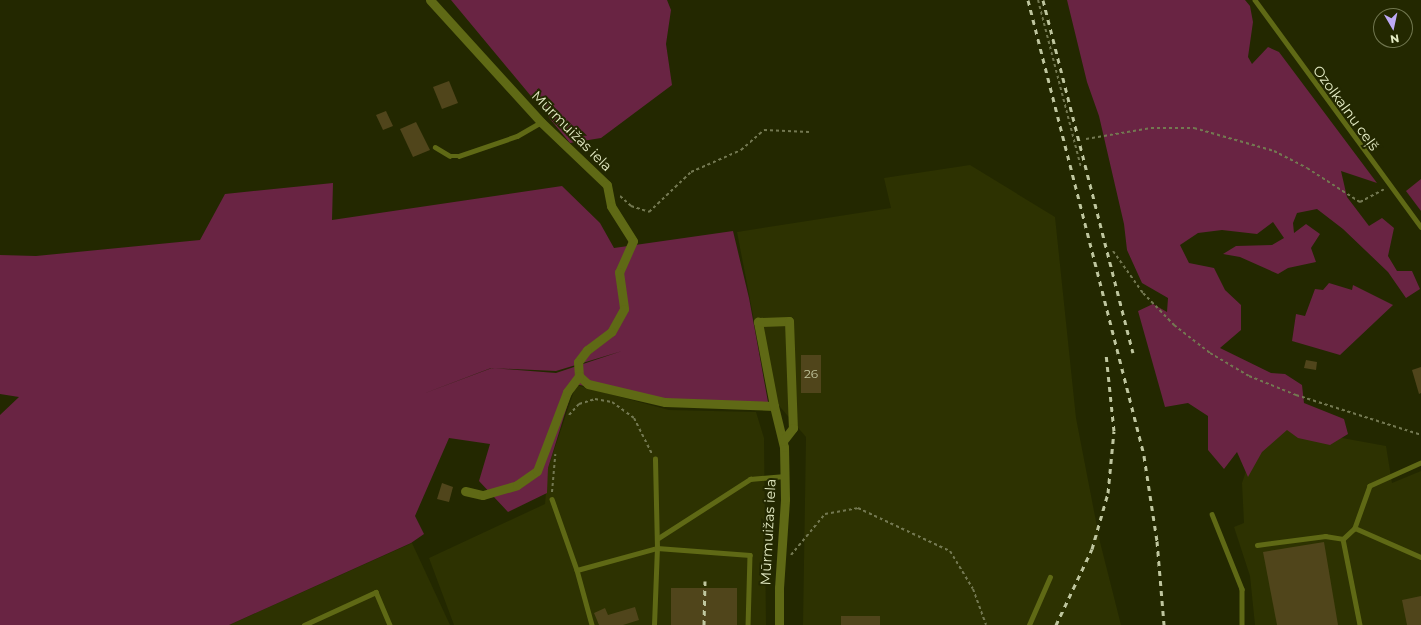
<!DOCTYPE html>
<html>
<head>
<meta charset="utf-8">
<style>
  body { margin:0 }
  #map { position:relative; width:1421px; height:625px; overflow:hidden; background:#232800; font-family:Montserrat,sans-serif }
  div>[style] { position:absolute }
  [style*='--x'] { left:calc(var(--x)*1px); top:calc(var(--y)*1px); width:calc(var(--w)*1px); rotate:calc(var(--a)*1deg) }
  .built>* { inset:0; background:#2d3201 }
  .green>* { inset:0; background:#692443 }
  .building>* { inset:0; background:#50451b }
  .path>* { height:2px; margin-top:-1px; transform-origin:0; background:repeating-linear-gradient(90deg,#737851 0 3px,transparent 0 6px) }
  .service>* { height:4.5px; margin:-2.25px; padding:0 2.25px; transform-origin:2.25px; border-radius:2.25px; background:#5f6915 }
  .minor>* { height:9px; margin:-4.5px; padding:0 4.5px; transform-origin:4.5px; border-radius:4.5px; background:#5f6915 }
  .rail>* { height:3px; margin-top:-1.5px; transform-origin:0; background:repeating-linear-gradient(90deg,#bfc69f 0 5px,transparent 0 10px) }
  span { translate:-50% -50%; white-space:nowrap; text-align:center; line-height:1.15; -webkit-text-stroke:4px #232800; paint-order:stroke }
  .number-label { font-size:12px; color:#c0c39b }
  .number-label span { -webkit-text-stroke-width:0 }
  .street-label { font-size:14px; color:#e6edc6 }
  .north { position:absolute; left:1373px; top:8px; width:40px; height:40px; box-sizing:border-box; background:#232800; border:1px solid #71774f; border-radius:50%; rotate:171deg; font-size:11px; font-weight:700; line-height:16px; text-align:center; color:#e6edc6 }
  .north::after { content:''; display:block; margin:auto; width:14px; height:18px; background:#bda9f5; clip-path:polygon(50% 0,100% 100%,50% 72%,0 100%) }
</style>
</head>
<body>
<div id="map">
  <div class="built">
    <div style="clip-path:polygon(970px 165px,1055px 217px,1076px 418px,1100px 542px,1121px 625px,803px 625px,806px 437px,768px 393px,737px 232px,891px 208px,884px 178px)"></div>
    <div style="clip-path:polygon(576px 385px,669px 410px,756px 412px,764px 438px,766px 625px,454px 625px,429px 558px,545px 504px,548px 468px)"></div>
    <div style="clip-path:polygon(1282px 427px,1386px 446px,1392px 483px,1421px 471px,1421px 625px,1255px 625px,1250px 576px,1234px 527px,1244px 523px,1242px 483px,1252px 453px)"></div>
    <div style="clip-path:polygon(412px 543px,450px 625px,229px 625px)"></div>
  </div>
  <div class="green">
    <div style="clip-path:polygon(451px 0,667px 0,671px 10px,666px 44px,672px 85px,601px 138px,570px 143px)"></div>
    <div style="clip-path:polygon(1067px 0,1245px 0,1250px 6px,1253px 22px,1248px 57px,1252px 64px,1268px 47px,1279px 52px,1377px 183px,1341px 171px,1347px 197px,1369px 226px,1382px 218px,1394px 228px,1388px 256px,1397px 271px,1412px 271px,1420px 289px,1406px 298px,1388px 272px,1343px 229px,1317px 209px,1297px 213px,1293px 223px,1294px 233px,1306px 224px,1320px 234px,1311px 248px,1316px 262px,1288px 268px,1278px 274px,1240px 257px,1223px 254px,1236px 246px,1272px 245px,1284px 238px,1273px 222px,1257px 234px,1222px 230px,1198px 233px,1180px 245px,1189px 263px,1214px 268px,1225px 290px,1241px 305px,1241px 330px,1220px 348px,1271px 373px,1285px 374px,1302px 385px,1304px 403px,1344px 419px,1348px 434px,1330px 445px,1298px 438px,1287px 430px,1262px 452px,1248px 477px,1237px 452px,1224px 469px,1208px 450px,1208px 416px,1188px 403px,1165px 407px,1138px 311px,1153px 304px,1167px 312px,1168px 298px,1142px 283px,1127px 250px,1124px 224px,1099px 116px,1087px 82px)"></div>
    <div style="clip-path:polygon(1421px 179px,1421px 211px,1406px 191px)"></div>
    <div style="clip-path:polygon(evenodd,333px 183px,332px 220px,562px 186px,600px 223px,614px 248px,733px 231px,749px 298px,768px 402px,672px 401px,574px 384px,548px 468px,547px 493px,508px 512px,479px 481px,490px 444px,449px 438px,415px 516px,424px 534px,411px 543px,229px 625px,0 625px,0 415px,19px 397px,0 394px,0 255px,36px 256px,200px 240px,225px 194px,333px 183px,622px 351px,556px 373px,492px 368px,420px 395px,491px 368px,556px 371px,622px 351px)"></div>
    <div style="clip-path:polygon(1329px 283px,1352px 290px,1353px 285px,1393px 305px,1340px 355px,1292px 341px,1296px 314px,1305px 316px,1315px 289px,1323px 290px)"></div>
  </div>
  <div class="building">
    <div style="clip-path:polygon(449px 81px,458px 103px,442px 109px,433px 87px)"></div>
    <div style="clip-path:polygon(386px 111px,393px 126px,383px 130px,376px 115px)"></div>
    <div style="clip-path:polygon(416px 122px,430px 150px,413px 157px,400px 129px)"></div>
    <div style="clip-path:polygon(801px 355px,821px 355px,821px 393px,801px 393px)"></div>
    <div style="clip-path:polygon(1306px 360px,1317px 362px,1316px 370px,1304px 368px)"></div>
    <div style="clip-path:polygon(1421px 367px,1421px 393px,1419px 394px,1412px 370px)"></div>
    <div style="clip-path:polygon(442px 483px,453px 487px,449px 502px,437px 499px)"></div>
    <div style="clip-path:polygon(1324px 542px,1338px 625px,1277px 625px,1263px 552px)"></div>
    <div style="clip-path:polygon(671px 588px,737px 588px,737px 625px,671px 625px)"></div>
    <div style="clip-path:polygon(1421px 596px,1421px 625px,1407px 625px,1402px 600px)"></div>
    <div style="clip-path:polygon(635px 607px,639px 620px,623px 625px,599px 625px,594px 613px,605px 608px,608px 615px)"></div>
    <div style="clip-path:polygon(841px 616px,880px 616px,880px 625px,841px 625px)"></div>
  </div>
  <div class="path">
    <div style="--x:1038;--y:0;--w:172;--a:75.6"></div>
    <div style="--x:1086;--y:139;--w:66;--a:-9.6"></div>
    <div style="--x:1151;--y:128;--w:43;--a:0"></div>
    <div style="--x:1194;--y:128;--w:83;--a:16"></div>
    <div style="--x:1274;--y:151;--w:37;--a:27"></div>
    <div style="--x:1307;--y:168;--w:63;--a:32.7"></div>
    <div style="--x:1360;--y:202;--w:27;--a:-28"></div>
    <div style="--x:620;--y:196;--w:15;--a:42"></div>
    <div style="--x:631;--y:206;--w:19;--a:18"></div>
    <div style="--x:649;--y:212;--w:58;--a:-43.6"></div>
    <div style="--x:691;--y:172;--w:55;--a:-23.7"></div>
    <div style="--x:741;--y:150;--w:30;--a:-41"></div>
    <div style="--x:764;--y:130;--w:45;--a:2.5"></div>
    <div style="--x:1113;--y:251;--w:52;--a:54.5"></div>
    <div style="--x:1143;--y:293;--w:45;--a:45.9"></div>
    <div style="--x:1174;--y:325;--w:46;--a:37.9"></div>
    <div style="--x:1210;--y:353;--w:45;--a:30.5"></div>
    <div style="--x:1249;--y:376;--w:51;--a:22"></div>
    <div style="--x:1296;--y:395;--w:131;--a:17.7"></div>
    <div style="--x:569;--y:415;--w:15;--a:-48"></div>
    <div style="--x:579;--y:404;--w:17;--a:-17"></div>
    <div style="--x:595;--y:399;--w:17;--a:10"></div>
    <div style="--x:612;--y:402;--w:27;--a:36"></div>
    <div style="--x:634;--y:418;--w:40;--a:63.4"></div>
    <div style="--x:552;--y:492;--w:38;--a:-85"></div>
    <div style="--x:791;--y:555;--w:53;--a:-50.3"></div>
    <div style="--x:825;--y:514;--w:34;--a:-10"></div>
    <div style="--x:858;--y:508;--w:102;--a:25.1"></div>
    <div style="--x:950;--y:551;--w:44;--a:58.8"></div>
    <div style="--x:973;--y:589;--w:38;--a:70"></div>
  </div>
  <div class="service">
    <div style="--x:1255;--y:0;--w:281;--a:53.8"></div>
    <div style="--x:435;--y:147;--w:17;--a:31"></div>
    <div style="--x:450;--y:156;--w:9;--a:0"></div>
    <div style="--x:459;--y:156;--w:61;--a:-19"></div>
    <div style="--x:517;--y:136;--w:28;--a:-30"></div>
    <div style="--x:1421;--y:463;--w:56;--a:155.7"></div>
    <div style="--x:1370;--y:486;--w:45;--a:109.7"></div>
    <div style="--x:1355;--y:528;--w:72;--a:23.7"></div>
    <div style="--x:552;--y:499;--w:75;--a:70.6"></div>
    <div style="--x:577;--y:570;--w:57;--a:74.7"></div>
    <div style="--x:1212;--y:514;--w:81;--a:68.2"></div>
    <div style="--x:1242;--y:589;--w:36;--a:90"></div>
    <div style="--x:657;--y:539;--w:111;--a:-32.8"></div>
    <div style="--x:750;--y:479;--w:35;--a:-5"></div>
    <div style="--x:1343;--y:539;--w:88;--a:78.8"></div>
    <div style="--x:1257;--y:545;--w:69;--a:-7.5"></div>
    <div style="--x:1325;--y:536;--w:18;--a:9"></div>
    <div style="--x:1343;--y:539;--w:16;--a:-43"></div>
    <div style="--x:577;--y:570;--w:83;--a:-15.4"></div>
    <div style="--x:657;--y:548;--w:93;--a:4.3"></div>
    <div style="--x:750;--y:555;--w:70;--a:91.6"></div>
    <div style="--x:304;--y:625;--w:79;--a:-24.6"></div>
    <div style="--x:376;--y:592;--w:36;--a:67"></div>
    <div style="--x:654;--y:625;--w:77;--a:-87.8"></div>
    <div style="--x:657;--y:548;--w:89;--a:-91.3"></div>
    <div style="--x:1029;--y:625;--w:52;--a:-66.4"></div>
  </div>
  <div class="minor">
    <div style="--x:430;--y:0;--w:165;--a:47.7"></div>
    <div style="--x:541;--y:122;--w:91;--a:43.7"></div>
    <div style="--x:607;--y:185;--w:21;--a:79"></div>
    <div style="--x:611;--y:206;--w:41;--a:57.8"></div>
    <div style="--x:633;--y:241;--w:34;--a:114"></div>
    <div style="--x:619;--y:272;--w:37;--a:82"></div>
    <div style="--x:624;--y:309;--w:26;--a:119"></div>
    <div style="--x:611;--y:332;--w:30;--a:143"></div>
    <div style="--x:587;--y:350;--w:15;--a:127"></div>
    <div style="--x:578;--y:362;--w:14;--a:86"></div>
    <div style="--x:579;--y:376;--w:12;--a:42"></div>
    <div style="--x:588;--y:384;--w:79;--a:13.2"></div>
    <div style="--x:665;--y:402;--w:109;--a:2.1"></div>
    <div style="--x:465;--y:491;--w:18;--a:13"></div>
    <div style="--x:483;--y:495;--w:35;--a:-16"></div>
    <div style="--x:517;--y:485;--w:24;--a:-35"></div>
    <div style="--x:537;--y:471;--w:85;--a:-69.2"></div>
    <div style="--x:567;--y:392;--w:20;--a:-53"></div>
    <div style="--x:779;--y:625;--w:37;--a:-90"></div>
    <div style="--x:779;--y:588;--w:89;--a:-86.1"></div>
    <div style="--x:785;--y:499;--w:52;--a:-91.1"></div>
    <div style="--x:784;--y:447;--w:42;--a:-103.7"></div>
    <div style="--x:774;--y:406;--w:86;--a:-100.8"></div>
    <div style="--x:758;--y:322;--w:31;--a:-2"></div>
    <div style="--x:789;--y:321;--w:107;--a:87.9"></div>
    <div style="--x:793;--y:428;--w:16;--a:128"></div>
  </div>
  <div class="rail">
    <div style="--x:1028;--y:0;--w:471;--a:75.7"></div>
    <div style="--x:1144;--y:456;--w:86;--a:81.3"></div>
    <div style="--x:1157;--y:541;--w:84;--a:85.2"></div>
    <div style="--x:1043;--y:0;--w:364;--a:75.7"></div>
    <div style="--x:704;--y:625;--w:44;--a:-88.7"></div>
    <div style="--x:1056;--y:625;--w:84;--a:-64.7"></div>
    <div style="--x:1092;--y:549;--w:58;--a:-74.1"></div>
    <div style="--x:1108;--y:493;--w:62;--a:-84.5"></div>
    <div style="--x:1114;--y:431;--w:78;--a:-95.9"></div>
  </div>
  <div class="number-label">
    <span style="left:811px;top:374px">26</span>
  </div>
  <div class="street-label">
    <span style="left:1346px;top:108px;rotate:54deg">Ozolkalnu ceļš</span>
    <span style="left:572px;top:131px;rotate:45deg">Mūrmuižas iela</span>
    <span style="left:768px;top:532px;rotate:-87deg">Mūrmuižas iela</span>
  </div>
  <div class="north">N</div>
</div>
</body>
</html>
